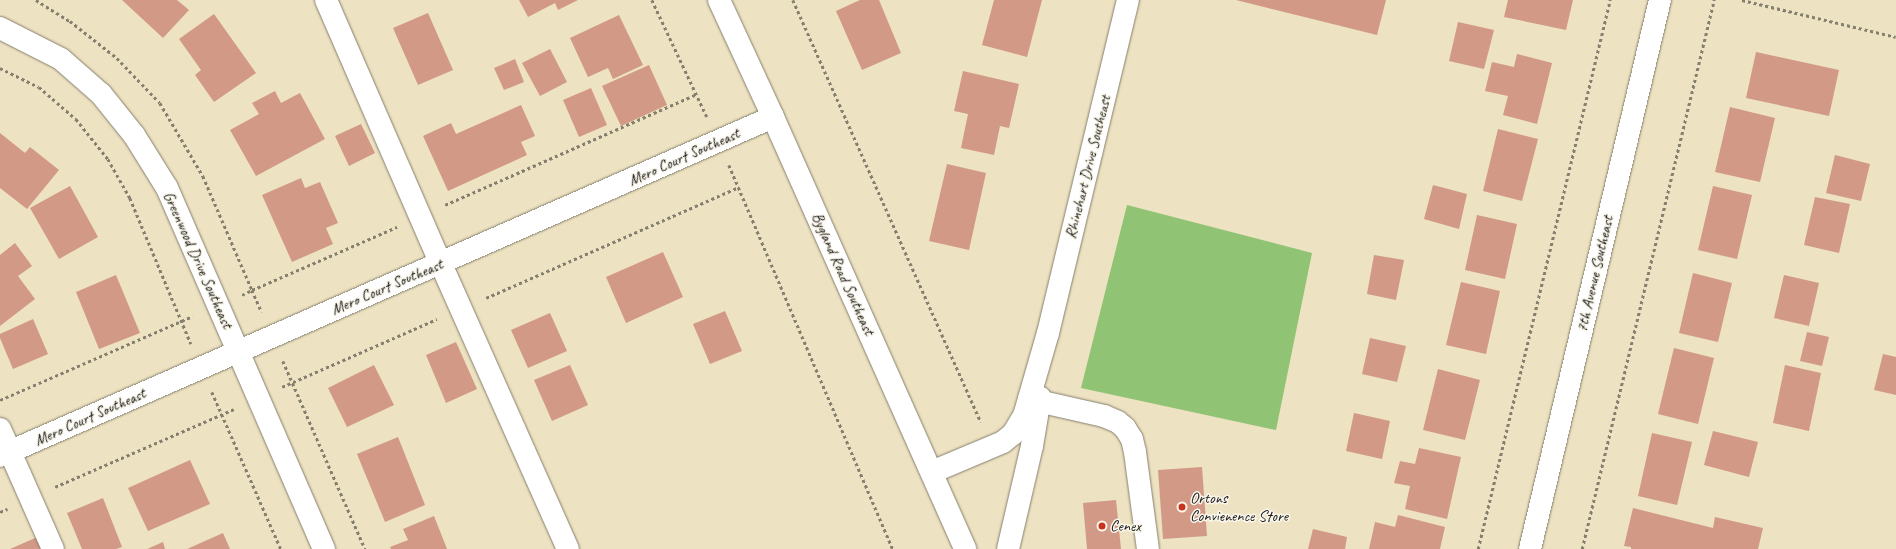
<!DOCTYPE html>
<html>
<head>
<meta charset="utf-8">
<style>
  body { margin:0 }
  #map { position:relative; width:1896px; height:549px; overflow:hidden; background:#ede2c1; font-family:Caveat,sans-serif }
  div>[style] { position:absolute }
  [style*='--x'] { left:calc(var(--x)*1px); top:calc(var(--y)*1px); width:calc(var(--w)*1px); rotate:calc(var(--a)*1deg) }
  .green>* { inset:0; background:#90c374 }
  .building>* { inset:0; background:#d29986 }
  .path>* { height:2.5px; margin-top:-1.25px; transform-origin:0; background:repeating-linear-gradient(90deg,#847f6e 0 3px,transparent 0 6px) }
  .roads { filter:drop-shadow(0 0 1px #847f6e) drop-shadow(0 0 1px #847f6e) }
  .minor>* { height:22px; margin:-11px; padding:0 11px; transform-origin:11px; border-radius:11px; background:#fff }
  .dots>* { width:11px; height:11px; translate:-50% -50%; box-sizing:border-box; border:2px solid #fbf7ec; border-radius:50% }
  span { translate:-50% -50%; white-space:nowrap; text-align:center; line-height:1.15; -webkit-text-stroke:3px #fbf7ec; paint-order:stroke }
  .street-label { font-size:16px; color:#1c1c1c }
  .poi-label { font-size:16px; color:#1c1c1c }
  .left { translate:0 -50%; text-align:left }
</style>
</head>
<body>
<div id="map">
  <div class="green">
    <div style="clip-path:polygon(1127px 205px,1312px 253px,1276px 430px,1081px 388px)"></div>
  </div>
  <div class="building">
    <div style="clip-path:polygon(122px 0,177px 0,189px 10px,163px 38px)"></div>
    <div style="clip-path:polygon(519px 0,578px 0,558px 10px,555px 3px,528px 17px)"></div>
    <div style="clip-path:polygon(860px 0,879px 0,901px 53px,862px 70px,836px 11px)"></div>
    <div style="clip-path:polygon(994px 0,1042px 0,1027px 57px,982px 45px)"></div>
    <div style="clip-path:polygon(1236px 0,1386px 0,1377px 35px)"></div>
    <div style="clip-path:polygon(1508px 0,1573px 0,1566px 30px,1504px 17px)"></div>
    <div style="clip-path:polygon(428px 13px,453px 70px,418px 85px,393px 28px)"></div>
    <div style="clip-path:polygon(214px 14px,256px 73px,214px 102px,195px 75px,201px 70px,179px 39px)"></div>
    <div style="clip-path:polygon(619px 15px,643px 65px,613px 79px,608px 68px,588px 77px,570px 38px)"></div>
    <div style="clip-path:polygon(1458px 22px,1494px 30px,1484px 69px,1449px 61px)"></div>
    <div style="clip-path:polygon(550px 49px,567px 82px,540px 96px,522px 63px)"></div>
    <div style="clip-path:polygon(1756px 52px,1839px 70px,1829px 116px,1746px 98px)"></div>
    <div style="clip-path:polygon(1517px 54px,1552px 63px,1537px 124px,1503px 115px,1508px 96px,1485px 91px,1492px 62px,1514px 67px)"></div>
    <div style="clip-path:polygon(515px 59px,524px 82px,504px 90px,494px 68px)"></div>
    <div style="clip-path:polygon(649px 65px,667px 105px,621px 126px,602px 86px)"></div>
    <div style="clip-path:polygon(963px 71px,1019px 84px,1009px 128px,1000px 126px,994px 155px,961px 148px,968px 114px,954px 111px)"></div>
    <div style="clip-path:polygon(591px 88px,607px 125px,579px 137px,563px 100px)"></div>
    <div style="clip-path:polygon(275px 91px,281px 103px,300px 93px,325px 139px,256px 176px,230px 130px,259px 114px,252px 103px)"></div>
    <div style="clip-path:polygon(521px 105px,535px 136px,521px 142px,527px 155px,448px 191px,423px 136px,451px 123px,456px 134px)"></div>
    <div style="clip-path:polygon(1730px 107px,1775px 118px,1760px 182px,1715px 172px)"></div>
    <div style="clip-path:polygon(361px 124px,375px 153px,349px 166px,335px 136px)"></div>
    <div style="clip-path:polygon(1498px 129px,1538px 139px,1522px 201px,1483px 191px)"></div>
    <div style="clip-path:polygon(0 133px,25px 153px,30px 147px,59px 170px,27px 209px,0 188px)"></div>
    <div style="clip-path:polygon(1835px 155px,1870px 164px,1861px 201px,1826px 193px)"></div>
    <div style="clip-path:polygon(947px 164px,986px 173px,969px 250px,929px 241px)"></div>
    <div style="clip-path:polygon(301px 178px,305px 188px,320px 182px,338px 223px,326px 228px,333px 244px,292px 262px,262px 195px)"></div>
    <div style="clip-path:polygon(1433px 185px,1467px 194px,1459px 229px,1424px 219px)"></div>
    <div style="clip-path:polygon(70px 186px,98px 237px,59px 259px,30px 208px)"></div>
    <div style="clip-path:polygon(1713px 186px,1752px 195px,1737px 259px,1698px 250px)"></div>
    <div style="clip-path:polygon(1815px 197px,1850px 204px,1839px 253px,1804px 245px)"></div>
    <div style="clip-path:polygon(1477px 215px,1517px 224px,1505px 279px,1465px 270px)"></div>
    <div style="clip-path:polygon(15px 243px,32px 266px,18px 276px,35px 299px,0 326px,0 255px)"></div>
    <div style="clip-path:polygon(663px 252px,683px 297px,626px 323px,606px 277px)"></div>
    <div style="clip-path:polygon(1374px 255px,1404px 260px,1396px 300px,1367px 294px)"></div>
    <div style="clip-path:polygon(1693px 273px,1732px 283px,1718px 342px,1679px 333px)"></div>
    <div style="clip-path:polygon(116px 275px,140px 333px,99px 349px,76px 292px)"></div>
    <div style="clip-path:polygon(1784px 275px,1819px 283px,1809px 326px,1774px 318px)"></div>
    <div style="clip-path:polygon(1461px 282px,1500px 291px,1486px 354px,1446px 345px)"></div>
    <div style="clip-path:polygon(725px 311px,742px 351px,710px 364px,693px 324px)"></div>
    <div style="clip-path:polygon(550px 313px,567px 351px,528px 368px,511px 330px)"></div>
    <div style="clip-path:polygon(33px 319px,48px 354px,13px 369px,0 338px,0 334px)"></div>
    <div style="clip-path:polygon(1807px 332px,1829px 337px,1822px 366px,1800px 361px)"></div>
    <div style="clip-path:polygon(1370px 338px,1406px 346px,1397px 382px,1362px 374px)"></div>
    <div style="clip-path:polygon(456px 342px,477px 389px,446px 403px,426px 355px)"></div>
    <div style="clip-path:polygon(1674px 348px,1714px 358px,1698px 424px,1658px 414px)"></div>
    <div style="clip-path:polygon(1883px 354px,1896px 357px,1896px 395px,1874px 390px)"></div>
    <div style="clip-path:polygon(374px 365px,394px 405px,347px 427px,328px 388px)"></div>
    <div style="clip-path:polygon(570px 365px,588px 405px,552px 421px,534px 380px)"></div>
    <div style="clip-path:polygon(1785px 365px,1821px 373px,1809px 431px,1773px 423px)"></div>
    <div style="clip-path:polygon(1438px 369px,1480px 380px,1465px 440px,1423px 430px)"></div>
    <div style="clip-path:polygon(1354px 413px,1390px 421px,1382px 459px,1346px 451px)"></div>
    <div style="clip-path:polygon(1713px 431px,1758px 442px,1749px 477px,1704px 465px)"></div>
    <div style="clip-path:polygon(1652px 433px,1692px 442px,1677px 505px,1638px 496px)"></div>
    <div style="clip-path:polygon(398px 437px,425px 505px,385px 522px,357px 454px)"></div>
    <div style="clip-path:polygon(1419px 448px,1461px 457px,1447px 519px,1405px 509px,1410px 486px,1394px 483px,1400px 461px,1415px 464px)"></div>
    <div style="clip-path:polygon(190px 460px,210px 504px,148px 531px,128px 488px)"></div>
    <div style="clip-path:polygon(1202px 467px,1207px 536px,1163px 539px,1158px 470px)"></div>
    <div style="clip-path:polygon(103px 498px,122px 547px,116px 549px,82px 549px,67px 513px)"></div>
    <div style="clip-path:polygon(1116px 500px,1121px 549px,1087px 549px,1083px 503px)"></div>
    <div style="clip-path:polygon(1633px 508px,1713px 528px,1715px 517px,1763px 528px,1758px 549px,1631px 549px,1631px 547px,1624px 546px)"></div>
    <div style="clip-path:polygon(1398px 515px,1445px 527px,1440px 549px,1369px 549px,1375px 522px,1395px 527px)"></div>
    <div style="clip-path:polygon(434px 516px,447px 549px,391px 549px,390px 547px,408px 540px,403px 529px)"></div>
    <div style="clip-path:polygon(1313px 529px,1347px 537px,1345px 549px,1308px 549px)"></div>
    <div style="clip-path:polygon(223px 533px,230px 549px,187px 549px)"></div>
    <div style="clip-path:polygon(42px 535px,48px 549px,10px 549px)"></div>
    <div style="clip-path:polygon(163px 542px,165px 549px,147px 549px)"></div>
  </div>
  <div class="path">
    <div style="--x:36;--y:0;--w:40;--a:32"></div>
    <div style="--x:70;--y:21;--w:60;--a:38.2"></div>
    <div style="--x:117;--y:58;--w:62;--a:46.3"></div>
    <div style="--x:160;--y:103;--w:85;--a:59.5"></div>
    <div style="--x:203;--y:176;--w:124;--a:66.7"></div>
    <div style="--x:252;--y:290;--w:158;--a:-23.5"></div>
    <div style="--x:652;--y:0;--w:129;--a:64.8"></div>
    <div style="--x:793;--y:0;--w:462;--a:66"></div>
    <div style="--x:1742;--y:0;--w:158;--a:13.5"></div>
    <div style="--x:0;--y:68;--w:43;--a:26"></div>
    <div style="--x:39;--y:87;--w:49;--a:40.9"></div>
    <div style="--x:76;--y:119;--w:51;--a:51.3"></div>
    <div style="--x:108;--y:159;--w:45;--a:60.6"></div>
    <div style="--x:130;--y:198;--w:158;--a:67.3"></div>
    <div style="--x:729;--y:165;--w:418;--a:66.9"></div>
    <div style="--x:445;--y:205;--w:275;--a:-23.8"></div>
    <div style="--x:242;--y:295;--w:11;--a:-27"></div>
    <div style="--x:252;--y:290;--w:24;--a:66"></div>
    <div style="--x:486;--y:298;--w:276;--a:-23.7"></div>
    <div style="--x:283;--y:361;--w:205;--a:66.4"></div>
    <div style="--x:282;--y:387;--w:169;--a:-23.7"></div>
    <div style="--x:212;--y:392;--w:171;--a:66.3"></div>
    <div style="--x:0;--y:400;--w:210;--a:-23.5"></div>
    <div style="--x:55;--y:487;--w:195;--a:-23.5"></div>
    <div style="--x:0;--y:512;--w:8;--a:-23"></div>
    <div style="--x:1478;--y:549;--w:565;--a:-76.48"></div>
    <div style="--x:1582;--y:549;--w:565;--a:-76.48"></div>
  </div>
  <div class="roads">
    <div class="minor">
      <div style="--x:326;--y:0;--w:288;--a:66.5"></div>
      <div style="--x:441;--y:264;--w:312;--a:66"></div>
      <div style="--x:719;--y:0;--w:129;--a:65.2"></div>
      <div style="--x:773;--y:117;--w:473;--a:66"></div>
      <div style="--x:0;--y:28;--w:68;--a:26.9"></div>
      <div style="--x:61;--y:59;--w:53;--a:41.2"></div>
      <div style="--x:101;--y:94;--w:53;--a:51.2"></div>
      <div style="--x:134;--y:135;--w:62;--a:58.1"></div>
      <div style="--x:167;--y:188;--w:394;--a:66.5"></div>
      <div style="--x:1029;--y:399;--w:77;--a:12.8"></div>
      <div style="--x:1104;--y:416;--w:15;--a:23"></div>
      <div style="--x:1118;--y:422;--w:9;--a:41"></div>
      <div style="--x:1125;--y:428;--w:13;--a:58"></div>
      <div style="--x:1132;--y:439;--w:13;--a:77"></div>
      <div style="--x:1135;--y:452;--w:98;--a:82.4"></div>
      <div style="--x:0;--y:429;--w:131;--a:66.2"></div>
      <div style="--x:0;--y:456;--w:844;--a:-23.68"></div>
      <div style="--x:932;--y:472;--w:77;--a:-22.9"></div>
      <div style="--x:1003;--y:442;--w:13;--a:-39"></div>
      <div style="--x:1013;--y:434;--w:21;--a:-59"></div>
      <div style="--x:1024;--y:416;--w:86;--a:-73.9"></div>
      <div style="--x:1048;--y:333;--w:342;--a:-76.5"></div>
      <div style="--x:1008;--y:549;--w:106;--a:-76.9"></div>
      <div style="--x:1032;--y:446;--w:49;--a:-80.5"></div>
      <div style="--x:1530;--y:549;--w:564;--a:-76.68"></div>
    </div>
  </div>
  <div class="dots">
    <div style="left:1182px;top:507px;background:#c8321e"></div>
    <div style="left:1102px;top:526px;background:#c8321e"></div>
  </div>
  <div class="street-label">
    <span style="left:684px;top:157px;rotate:-24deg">Mero Court Southeast</span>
    <span style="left:1088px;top:167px;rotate:-76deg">Rhinehart Drive Southeast</span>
    <span style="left:198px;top:260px;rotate:66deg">Greenwood Drive Southeast</span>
    <span style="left:843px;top:274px;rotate:66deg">Bygland Road Southeast</span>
    <span style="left:1595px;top:274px;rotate:-77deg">7th Avenue Southeast</span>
    <span style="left:387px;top:287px;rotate:-23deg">Mero Court Southeast</span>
    <span style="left:90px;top:417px;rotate:-24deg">Mero Court Southeast</span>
  </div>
  <div class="poi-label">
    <span class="left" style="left:1190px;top:507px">Ortons<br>Convienence Store</span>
    <span class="left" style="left:1110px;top:526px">Cenex</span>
  </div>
</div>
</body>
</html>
